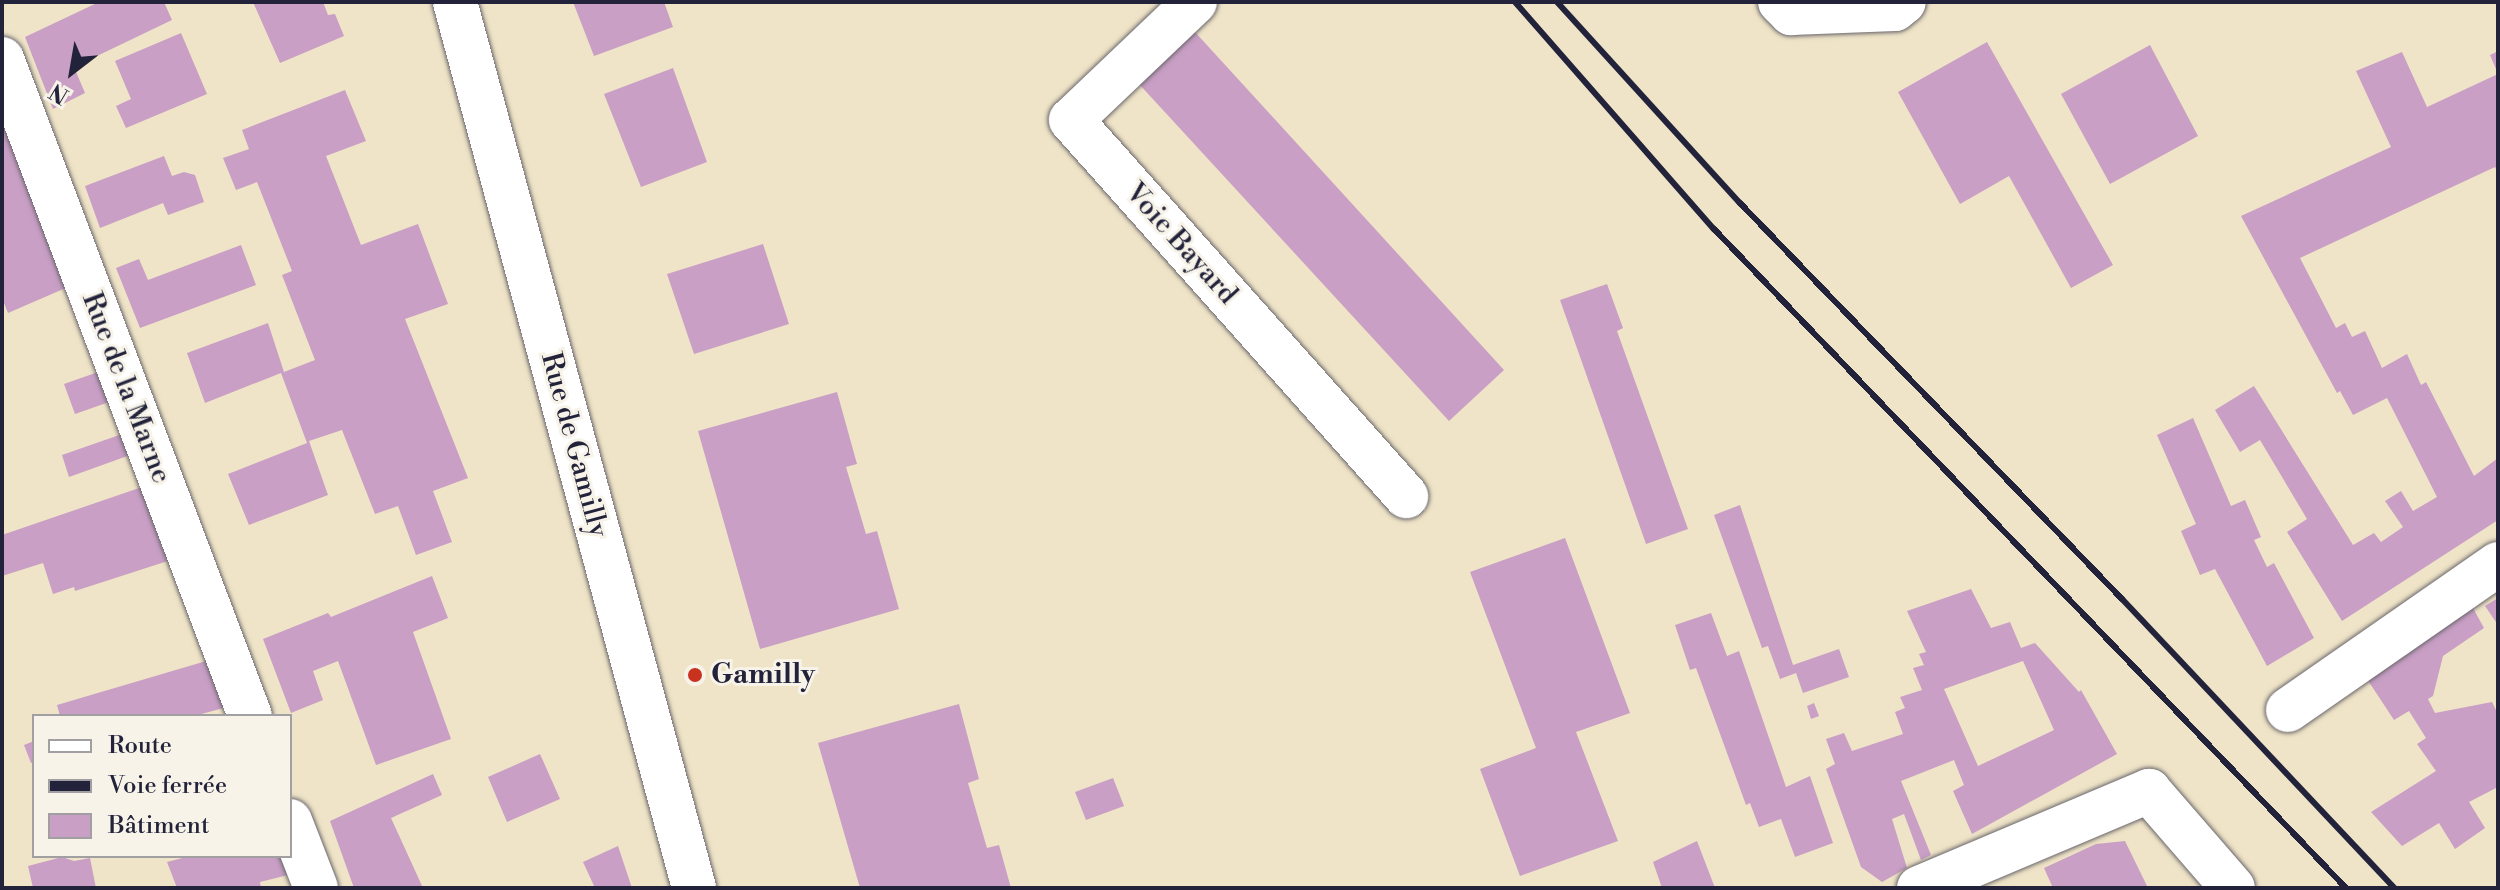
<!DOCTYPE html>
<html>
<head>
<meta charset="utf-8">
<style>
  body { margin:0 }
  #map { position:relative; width:2500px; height:890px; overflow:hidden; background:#efe4c7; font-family:"Libre Bodoni",serif }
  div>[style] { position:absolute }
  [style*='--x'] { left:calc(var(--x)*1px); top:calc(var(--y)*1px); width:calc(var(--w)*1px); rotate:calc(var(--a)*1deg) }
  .building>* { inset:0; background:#c99fc5 }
  .roads { filter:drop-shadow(0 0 2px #6a666c) drop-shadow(0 0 2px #6a666c) }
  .minor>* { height:44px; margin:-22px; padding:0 22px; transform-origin:22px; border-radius:22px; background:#fff }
  .rail>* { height:6px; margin:-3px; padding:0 3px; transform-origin:3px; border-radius:3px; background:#22223b }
  .dots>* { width:22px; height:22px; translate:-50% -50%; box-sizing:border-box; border:4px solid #f7f3e8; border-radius:50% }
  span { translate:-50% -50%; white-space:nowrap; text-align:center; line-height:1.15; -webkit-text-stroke:6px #f7f3e8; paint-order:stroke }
  .street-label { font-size:28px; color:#22223b }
  .poi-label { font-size:28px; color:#22223b; font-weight:700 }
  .left { translate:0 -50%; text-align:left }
  .frame { position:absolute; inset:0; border:4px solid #22223b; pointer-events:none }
  .legend { position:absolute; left:32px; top:714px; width:260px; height:144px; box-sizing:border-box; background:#f7f3e8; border:2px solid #a29fa3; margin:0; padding:10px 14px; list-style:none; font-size:24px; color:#22223b }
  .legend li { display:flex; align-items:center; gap:16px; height:40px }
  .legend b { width:40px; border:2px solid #a29fa3 }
  .north { position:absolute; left:32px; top:32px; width:80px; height:80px; -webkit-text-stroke:6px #f7f3e8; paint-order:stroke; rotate:211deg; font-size:22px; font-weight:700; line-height:32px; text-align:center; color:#22223b }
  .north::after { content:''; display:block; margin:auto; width:28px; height:36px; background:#22223b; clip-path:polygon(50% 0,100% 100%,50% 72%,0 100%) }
</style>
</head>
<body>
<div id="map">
  <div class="building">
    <div style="clip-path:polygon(99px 2px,164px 2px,172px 20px,74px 67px,85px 93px,53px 109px,25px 37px)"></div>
    <div style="clip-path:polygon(253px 2px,323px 2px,328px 15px,335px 14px,344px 36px,280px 63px)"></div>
    <div style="clip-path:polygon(573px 2px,664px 2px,673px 27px,594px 56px)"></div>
    <div style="clip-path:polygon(1195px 32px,1504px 370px,1449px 421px,1139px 84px)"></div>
    <div style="clip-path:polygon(181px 33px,207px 94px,126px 128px,116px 106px,131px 99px,115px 61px)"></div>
    <div style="clip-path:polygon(1987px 42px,2113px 265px,2071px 288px,2009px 176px,1960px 204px,1898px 92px)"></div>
    <div style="clip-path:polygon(2150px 45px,2198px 136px,2110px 184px,2061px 94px)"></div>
    <div style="clip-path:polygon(2498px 51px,2498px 173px,2495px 167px,2300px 258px,2336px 328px,2345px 323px,2352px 337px,2365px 331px,2382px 368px,2407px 354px,2421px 385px,2426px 382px,2474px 476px,2498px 458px,2498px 520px,2342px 621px,2287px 532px,2307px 519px,2260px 440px,2240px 452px,2215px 410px,2254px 386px,2353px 545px,2374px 533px,2381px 542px,2403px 527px,2385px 501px,2401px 491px,2413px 511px,2437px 497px,2387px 398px,2353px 415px,2340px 391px,2337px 393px,2241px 216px,2391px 147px,2356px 71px,2402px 52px,2427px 107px,2498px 74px,2490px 55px)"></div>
    <div style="clip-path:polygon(673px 68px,707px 162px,641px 187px,604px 94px)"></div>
    <div style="clip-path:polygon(345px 90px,366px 141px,326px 156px,361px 245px,418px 224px,448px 304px,405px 319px,468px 478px,433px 491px,452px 542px,416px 555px,398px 506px,375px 514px,342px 430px,309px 441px,328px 495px,249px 525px,228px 474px,307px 443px,281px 373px,205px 403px,187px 353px,268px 323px,284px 372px,315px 360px,282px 275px,292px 271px,257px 182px,236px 190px,223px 158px,249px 149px,242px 130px)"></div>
    <div style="clip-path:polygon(2px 119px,68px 287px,8px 313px,2px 298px)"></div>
    <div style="clip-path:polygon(164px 156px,172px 176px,184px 172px,195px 175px,204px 202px,168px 215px,163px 203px,100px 228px,85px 186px)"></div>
    <div style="clip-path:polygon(763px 244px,789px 324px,694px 354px,667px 274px)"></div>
    <div style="clip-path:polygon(241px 245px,256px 285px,140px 328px,116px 268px,139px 259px,148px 280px)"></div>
    <div style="clip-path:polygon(1607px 284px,1623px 328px,1617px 331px,1688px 529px,1646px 544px,1560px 300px)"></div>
    <div style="clip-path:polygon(101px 371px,112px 401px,75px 414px,64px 384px)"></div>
    <div style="clip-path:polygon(837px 392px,857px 464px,846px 467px,866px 534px,877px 531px,899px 609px,760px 649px,698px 431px)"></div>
    <div style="clip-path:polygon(2193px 418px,2231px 506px,2245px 500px,2261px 537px,2254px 540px,2267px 567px,2274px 563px,2314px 638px,2267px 666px,2215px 569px,2200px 575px,2181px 531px,2196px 524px,2157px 435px)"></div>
    <div style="clip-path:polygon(125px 433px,133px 454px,69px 477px,62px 455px)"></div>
    <div style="clip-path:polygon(145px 486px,174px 559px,75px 591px,74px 587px,53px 594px,43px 563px,2px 576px,2px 535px)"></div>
    <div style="clip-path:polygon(1740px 505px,1793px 665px,1839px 649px,1849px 677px,1803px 693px,1796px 673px,1780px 679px,1768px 646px,1762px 648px,1714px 515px)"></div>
    <div style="clip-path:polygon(1565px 538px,1630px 713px,1576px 732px,1618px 841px,1520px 876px,1480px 769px,1536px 748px,1470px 572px)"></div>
    <div style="clip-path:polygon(432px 576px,448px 618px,413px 632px,451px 739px,376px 765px,338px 661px,313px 671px,323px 700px,291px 713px,263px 639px,328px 613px,331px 617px)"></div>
    <div style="clip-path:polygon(evenodd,1971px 589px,1991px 628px,2010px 622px,2021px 648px,2035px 643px,2079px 692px,2081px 690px,2117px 754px,1972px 834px,1953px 791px,1964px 785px,1954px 760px,1901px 781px,1931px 855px,1921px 860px,1904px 814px,1892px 819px,1907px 868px,1882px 882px,1861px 867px,1826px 769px,1835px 764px,1826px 739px,1844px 733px,1852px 751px,1903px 734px,1895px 712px,1905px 708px,1900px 697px,1922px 690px,1913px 668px,1924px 665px,1919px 654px,1926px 652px,1907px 611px,1971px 589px,2023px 661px,2054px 730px,1978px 766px,1944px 689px,2023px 661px)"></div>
    <div style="clip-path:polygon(2498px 598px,2498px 625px,2485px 606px)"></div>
    <div style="clip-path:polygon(2473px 608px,2484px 628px,2443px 656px,2433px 696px,2428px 699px,2435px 713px,2492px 702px,2498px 714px,2498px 787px,2469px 802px,2485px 828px,2455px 849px,2439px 823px,2402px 846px,2371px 812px,2436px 771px,2417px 744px,2426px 738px,2409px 711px,2394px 720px,2367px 679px)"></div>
    <div style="clip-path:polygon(1711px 613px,1727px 656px,1739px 651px,1786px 787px,1810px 776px,1833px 843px,1795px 857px,1781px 819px,1759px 827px,1750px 803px,1746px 805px,1696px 668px,1690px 670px,1675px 625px)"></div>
    <div style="clip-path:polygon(213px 659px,231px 706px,194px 716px,60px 716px,57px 705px)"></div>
    <div style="clip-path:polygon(1814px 703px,1819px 716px,1811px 719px,1807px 706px)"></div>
    <div style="clip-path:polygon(959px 704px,979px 779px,968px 783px,987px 848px,999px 845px,1011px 888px,860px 888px,818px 743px)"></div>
    <div style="clip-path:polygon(34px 741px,34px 762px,31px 763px,24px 745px)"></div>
    <div style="clip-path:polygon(540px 754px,560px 799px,507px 822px,488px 777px)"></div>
    <div style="clip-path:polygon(433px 774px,442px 795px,391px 818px,423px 888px,354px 888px,330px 821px)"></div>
    <div style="clip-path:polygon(1113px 778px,1124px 806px,1086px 820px,1075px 792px)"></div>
    <div style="clip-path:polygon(1697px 841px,1715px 888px,1662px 888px,1653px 862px)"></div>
    <div style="clip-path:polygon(2125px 841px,2148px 888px,2053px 888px,2044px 868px,2096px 844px)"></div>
    <div style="clip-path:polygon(618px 846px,632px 888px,595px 888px,583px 862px)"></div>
    <div style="clip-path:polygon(190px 856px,286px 856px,292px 874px,260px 882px,261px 888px,177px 888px,167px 862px)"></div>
    <div style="clip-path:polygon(62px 857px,74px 861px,90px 858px,96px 888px,33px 888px,28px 866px)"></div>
  </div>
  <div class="roads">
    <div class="minor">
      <div style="--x:455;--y:2;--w:918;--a:74.9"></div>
      <div style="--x:1195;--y:2;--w:171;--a:136.4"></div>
      <div style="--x:1071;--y:120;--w:504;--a:48.3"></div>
      <div style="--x:1780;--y:2;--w:16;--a:45"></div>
      <div style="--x:1791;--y:13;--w:104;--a:-2.2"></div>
      <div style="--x:1895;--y:9;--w:11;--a:-38"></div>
      <div style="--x:2;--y:59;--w:702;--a:69.32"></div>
      <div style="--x:2288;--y:710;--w:256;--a:-34.8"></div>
      <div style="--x:290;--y:821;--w:72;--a:68.8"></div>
      <div style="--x:1919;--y:888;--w:250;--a:-22.9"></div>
      <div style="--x:2149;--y:791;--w:128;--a:49.1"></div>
    </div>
  </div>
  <div class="rail">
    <div style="--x:1515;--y:2;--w:302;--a:48.8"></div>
    <div style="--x:1714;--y:229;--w:913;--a:46.2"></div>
    <div style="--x:1557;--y:2;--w:272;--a:47.7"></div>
    <div style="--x:1740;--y:203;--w:550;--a:46.03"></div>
    <div style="--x:2122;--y:599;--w:397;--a:46.7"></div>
  </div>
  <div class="dots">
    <div style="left:695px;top:675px;background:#c8321e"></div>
  </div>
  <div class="street-label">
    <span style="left:1181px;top:244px;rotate:48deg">Voie Bayard</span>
    <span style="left:126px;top:388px;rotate:69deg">Rue de la Marne</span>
    <span style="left:574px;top:445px;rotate:75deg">Rue de Gamilly</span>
  </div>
  <div class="poi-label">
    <span class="left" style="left:711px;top:675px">Gamilly</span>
  </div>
  <div class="frame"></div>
  <ul class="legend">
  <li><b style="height:10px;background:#fff"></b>Route</li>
  <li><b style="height:10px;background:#22223b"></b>Voie ferrée</li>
  <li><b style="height:22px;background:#c99fc5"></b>Bâtiment</li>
  </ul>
  <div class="north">N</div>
</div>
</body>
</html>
